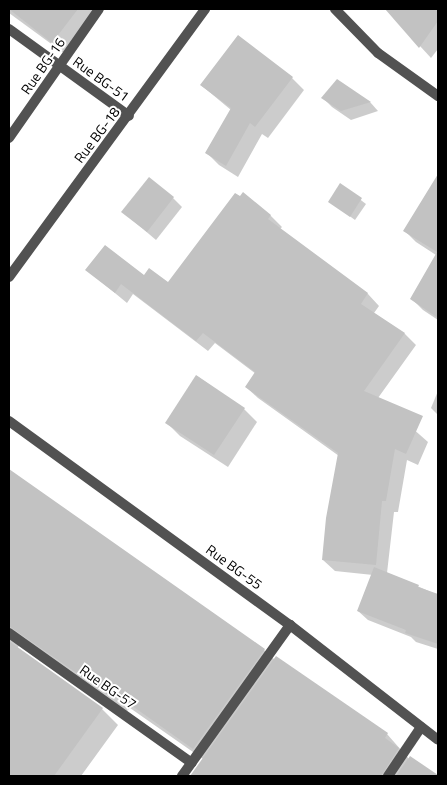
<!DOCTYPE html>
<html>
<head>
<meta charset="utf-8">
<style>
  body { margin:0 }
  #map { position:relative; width:447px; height:785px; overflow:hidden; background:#fff; font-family:"Titillium Web",sans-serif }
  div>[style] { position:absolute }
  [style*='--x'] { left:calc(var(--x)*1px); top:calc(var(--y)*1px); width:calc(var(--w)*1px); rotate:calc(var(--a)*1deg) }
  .shadow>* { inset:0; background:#0003 }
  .building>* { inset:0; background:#c2c2c2 }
  .minor>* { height:10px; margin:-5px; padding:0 5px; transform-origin:5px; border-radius:5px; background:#525252 }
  span { translate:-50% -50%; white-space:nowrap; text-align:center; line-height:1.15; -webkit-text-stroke:4px #fff; paint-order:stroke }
  .street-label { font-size:14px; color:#000 }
  .frame { position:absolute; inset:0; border:10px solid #000; pointer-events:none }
</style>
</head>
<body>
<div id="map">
  <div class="shadow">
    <div style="clip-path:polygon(9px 9px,99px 9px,65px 54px,9px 13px)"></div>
    <div style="clip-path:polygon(386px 9px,438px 9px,438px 49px,431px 58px)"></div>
    <div style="clip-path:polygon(238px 36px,292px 78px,304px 90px,268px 138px,262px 134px,238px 177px,219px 165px,207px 153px,231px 110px,201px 85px)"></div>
    <div style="clip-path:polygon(337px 81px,370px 102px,378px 111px,351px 120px,332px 107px,323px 98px)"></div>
    <div style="clip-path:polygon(438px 176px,438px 320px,423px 310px,412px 299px,436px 255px,416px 242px,405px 231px)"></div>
    <div style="clip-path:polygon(341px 185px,366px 204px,355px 220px,330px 202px)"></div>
    <div style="clip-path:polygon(173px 198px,182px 207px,156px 240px,123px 212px)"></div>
    <div style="clip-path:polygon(270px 215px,282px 227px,280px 229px,368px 294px,379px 306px,374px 313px,405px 334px,416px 345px,378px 398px,428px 442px,418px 465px,407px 460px,398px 512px,394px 512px,387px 573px,438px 595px,438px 649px,416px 642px,411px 637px,368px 620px,358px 611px,373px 575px,335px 571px,323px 560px,339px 456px,258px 398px,246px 387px,256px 374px,215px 343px,208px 351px,133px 294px,127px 303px,87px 270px,145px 276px,168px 284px)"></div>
    <div style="clip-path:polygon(197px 376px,244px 409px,257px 422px,228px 467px,180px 436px,167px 423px)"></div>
    <div style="clip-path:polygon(438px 391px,438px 415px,431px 408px)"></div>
    <div style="clip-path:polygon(9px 471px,264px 650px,275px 660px,387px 734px,409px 759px,410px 757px,438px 776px,191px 776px,203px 759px,130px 708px,127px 711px,21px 642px,17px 649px,102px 709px,118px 725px,81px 776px,9px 776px)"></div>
  </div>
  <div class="building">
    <div style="clip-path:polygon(9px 9px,78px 9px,52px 43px)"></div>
    <div style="clip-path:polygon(385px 9px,438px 9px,438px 21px,419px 48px)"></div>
    <div style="clip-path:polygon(238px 35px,293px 77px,255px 127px,250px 123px,226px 166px,205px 153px,231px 108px,200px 85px)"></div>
    <div style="clip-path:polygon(337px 79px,371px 102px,341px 111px,321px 98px)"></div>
    <div style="clip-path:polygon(438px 174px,438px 318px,410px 299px,437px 252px,403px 231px)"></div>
    <div style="clip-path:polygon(149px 177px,174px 197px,147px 232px,121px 212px)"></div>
    <div style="clip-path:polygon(340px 183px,362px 198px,350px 217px,328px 202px)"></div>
    <div style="clip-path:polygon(243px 192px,271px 215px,268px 219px,368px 293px,361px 304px,405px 333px,364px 391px,423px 416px,406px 454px,395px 449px,386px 501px,382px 501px,376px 565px,322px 560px,326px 518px,338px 453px,245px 387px,255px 372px,203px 333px,196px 341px,121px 284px,115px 293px,85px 270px,105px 245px,144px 275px,149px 268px,168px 282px,235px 193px,240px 196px)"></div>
    <div style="clip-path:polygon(196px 375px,245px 408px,214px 455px,165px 423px)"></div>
    <div style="clip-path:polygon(9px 469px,265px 649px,193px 749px,114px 693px,111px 697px,9px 626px)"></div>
    <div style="clip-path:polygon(374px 567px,419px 585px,418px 587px,438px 594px,438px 644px,405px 633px,406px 630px,357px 611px)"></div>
    <div style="clip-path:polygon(9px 641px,103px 708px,54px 776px,9px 776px)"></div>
    <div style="clip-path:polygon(276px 656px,388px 733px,385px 738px,399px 748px,381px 776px,190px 776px)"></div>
    <div style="clip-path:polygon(410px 756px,438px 775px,438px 776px,396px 776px)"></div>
  </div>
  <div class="minor">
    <div style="--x:335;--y:9;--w:62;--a:45.7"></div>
    <div style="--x:378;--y:53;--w:74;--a:35.6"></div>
    <div style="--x:9;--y:29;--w:148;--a:35.9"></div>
    <div style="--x:9;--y:138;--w:157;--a:-55.1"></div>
    <div style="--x:9;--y:277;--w:332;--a:-53.8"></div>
    <div style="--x:9;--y:421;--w:347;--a:36"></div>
    <div style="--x:290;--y:625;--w:187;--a:37.8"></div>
    <div style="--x:9;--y:633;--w:224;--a:35.4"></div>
    <div style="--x:182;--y:776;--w:186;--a:-54.4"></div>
    <div style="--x:388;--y:776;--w:59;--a:-56"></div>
  </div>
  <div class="street-label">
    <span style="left:43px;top:66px;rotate:-55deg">Rue BG-16</span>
    <span style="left:101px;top:79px;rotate:36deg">Rue BG-51</span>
    <span style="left:97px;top:135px;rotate:-53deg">Rue BG-18</span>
    <span style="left:234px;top:567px;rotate:36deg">Rue BG-55</span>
    <span style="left:108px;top:687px;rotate:35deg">Rue BG-57</span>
  </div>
  <div class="frame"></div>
</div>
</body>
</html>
